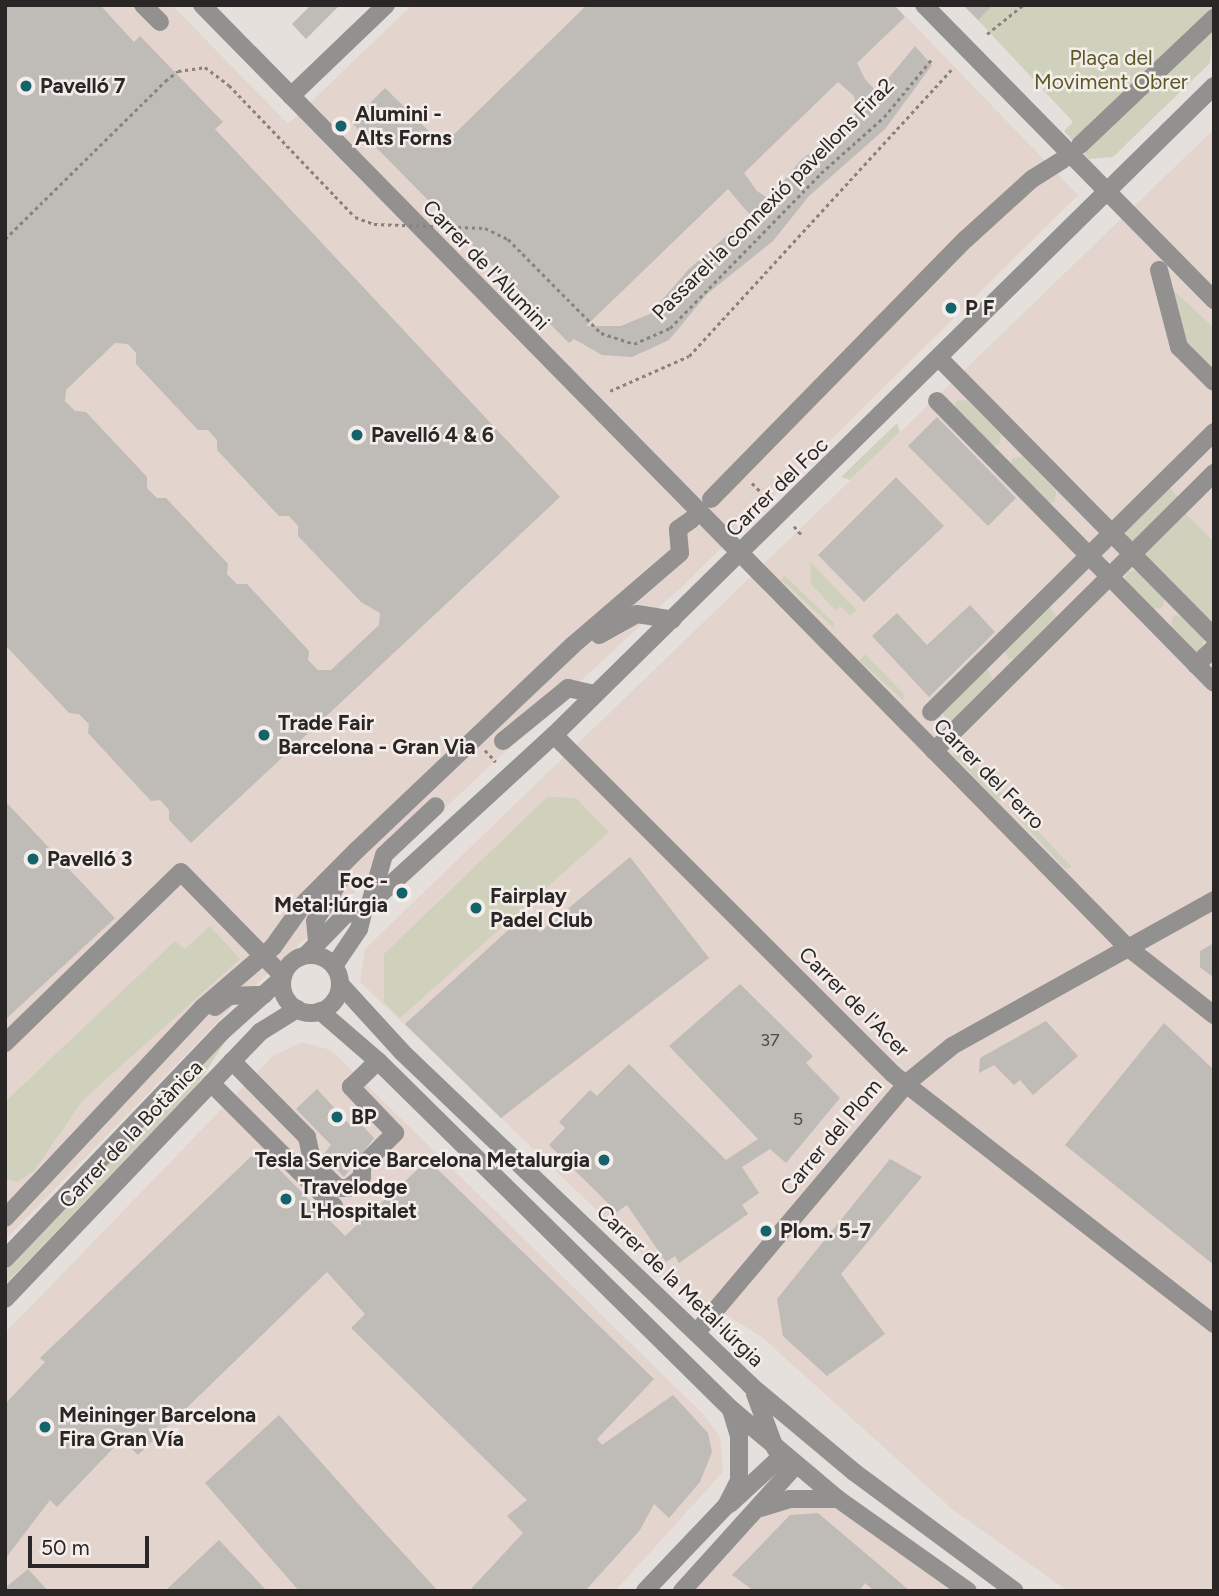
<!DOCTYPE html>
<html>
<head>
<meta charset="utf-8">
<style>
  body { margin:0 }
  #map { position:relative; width:1219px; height:1596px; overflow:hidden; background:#e6e0dd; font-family:Figtree,sans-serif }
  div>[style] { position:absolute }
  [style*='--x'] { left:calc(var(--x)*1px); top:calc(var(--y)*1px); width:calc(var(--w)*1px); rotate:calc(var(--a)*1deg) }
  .built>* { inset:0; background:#e3d4cd }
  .green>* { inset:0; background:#d0d1bc }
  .building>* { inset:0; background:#bfbbb6 }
  .path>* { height:2.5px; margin-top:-1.25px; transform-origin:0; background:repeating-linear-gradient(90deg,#888381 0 3.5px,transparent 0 7px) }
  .minor>* { height:18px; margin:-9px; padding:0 9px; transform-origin:9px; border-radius:9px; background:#939090 }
  .minor>.ring { margin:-9px; padding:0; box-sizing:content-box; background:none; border:18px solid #939090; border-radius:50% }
  .path-bridge>* { height:2.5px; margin-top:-1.25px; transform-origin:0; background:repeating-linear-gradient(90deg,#888381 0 3.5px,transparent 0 7px) }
  .dots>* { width:19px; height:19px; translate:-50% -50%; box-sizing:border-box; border:4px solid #f4edea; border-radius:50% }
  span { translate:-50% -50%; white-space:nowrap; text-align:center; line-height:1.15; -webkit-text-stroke:5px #f4edea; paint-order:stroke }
  .number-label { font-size:18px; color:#4e4b49 }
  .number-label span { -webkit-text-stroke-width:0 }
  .park-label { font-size:21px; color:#595a25 }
  .poi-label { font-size:21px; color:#292625; font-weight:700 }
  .left { translate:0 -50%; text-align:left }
  .right { translate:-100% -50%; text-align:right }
  .street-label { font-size:21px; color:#292625 }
  .frame { position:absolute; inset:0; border:7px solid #292625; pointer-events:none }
  .scale { position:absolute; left:28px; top:1536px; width:121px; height:32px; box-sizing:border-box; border:4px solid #292625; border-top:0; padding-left:9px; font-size:21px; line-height:24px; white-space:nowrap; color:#292625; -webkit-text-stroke:5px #f4edea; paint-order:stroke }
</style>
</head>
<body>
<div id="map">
  <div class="built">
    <div style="clip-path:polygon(5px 5px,172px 5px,288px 124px,412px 5px,895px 5px,1078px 195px,691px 578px,231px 1008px,5px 1240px)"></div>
    <div style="clip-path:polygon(1214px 129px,1214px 1591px,1068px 1591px,953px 1510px,763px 1338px,666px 1277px,360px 982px,365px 949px)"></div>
    <div style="clip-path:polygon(302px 1042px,331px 1050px,704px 1415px,720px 1437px,723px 1472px,615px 1591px,5px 1591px,5px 1333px,273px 1056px)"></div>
    <div style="clip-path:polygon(838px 1499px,959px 1591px,682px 1591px,757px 1509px)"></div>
  </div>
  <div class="green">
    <div style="clip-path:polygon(991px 5px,1214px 5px,1210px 63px,1113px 157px,1089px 159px,1064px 131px,1073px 122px,977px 19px)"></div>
    <div style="clip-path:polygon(1171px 288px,1214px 328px,1214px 371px,1186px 347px)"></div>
    <div style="clip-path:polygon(967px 400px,1001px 434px,999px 445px,989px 446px,954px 408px,957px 401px)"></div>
    <div style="clip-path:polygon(897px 423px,900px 432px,850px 480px,841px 477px)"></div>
    <div style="clip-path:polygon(1023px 457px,1056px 491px,1055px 502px,1045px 503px,1010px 465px,1013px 458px)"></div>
    <div style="clip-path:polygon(1170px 488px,1178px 497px,1134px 541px,1129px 540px,1125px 530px)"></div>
    <div style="clip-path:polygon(1185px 513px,1214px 542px,1214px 631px,1140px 556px)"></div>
    <div style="clip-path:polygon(810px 562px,857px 610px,850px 616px,840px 606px,835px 610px,811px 584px)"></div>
    <div style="clip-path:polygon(1139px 569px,1165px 599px,1162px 608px,1150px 609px,1124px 580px,1128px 572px)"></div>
    <div style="clip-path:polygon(784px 575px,834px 623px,834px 628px,781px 580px)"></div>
    <div style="clip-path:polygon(1049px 607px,1057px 617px,1018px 659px,1008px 659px,1004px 649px)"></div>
    <div style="clip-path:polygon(1185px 615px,1205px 636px,1202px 650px,1196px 652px,1171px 630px,1173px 616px)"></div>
    <div style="clip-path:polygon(865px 654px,904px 694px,903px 700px,860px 661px)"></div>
    <div style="clip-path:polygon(987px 668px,994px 683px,957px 720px,946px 720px,942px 710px)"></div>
    <div style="clip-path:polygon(958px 749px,1002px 794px,1003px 799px,997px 801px,953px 755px)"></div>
    <div style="clip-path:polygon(547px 797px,576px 798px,609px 832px,400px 1018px,384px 1002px,384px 954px)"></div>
    <div style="clip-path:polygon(1008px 807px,1015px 807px,1072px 867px,1065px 869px)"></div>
    <div style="clip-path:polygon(210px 926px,240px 959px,83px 1100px,34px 1171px,17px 1182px,5px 1179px,5px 1102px,175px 941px,185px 949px)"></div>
    <div style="clip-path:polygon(227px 1039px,197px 1085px,5px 1285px,5px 1271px)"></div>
  </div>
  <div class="building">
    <div style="clip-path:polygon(evenodd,5px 5px,100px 5px,134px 42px,140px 36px,223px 122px,215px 129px,560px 497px,191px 843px,169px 820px,169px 810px,160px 800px,151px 801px,88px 733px,89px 724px,79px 714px,69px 713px,7px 647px,5px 5px,115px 343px,128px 344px,136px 353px,136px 364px,198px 430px,208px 430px,217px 440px,217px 450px,279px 516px,289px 516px,298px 526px,298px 536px,361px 602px,380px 613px,379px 625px,331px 670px,318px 670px,308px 660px,309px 651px,247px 584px,237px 584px,227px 574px,228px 564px,166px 498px,157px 498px,147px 488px,147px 477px,86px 412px,75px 411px,65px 401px,66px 390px,115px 343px)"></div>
    <div style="clip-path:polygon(311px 5px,340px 5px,306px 39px,292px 24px)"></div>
    <div style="clip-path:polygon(evenodd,587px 5px,894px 5px,905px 17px,857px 63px,865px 79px,877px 92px,915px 46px,932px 65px,885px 129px,809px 196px,773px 241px,707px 294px,669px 340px,632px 357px,602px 355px,574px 339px,569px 343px,351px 122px,385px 88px,443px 145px,587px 5px,838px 82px,854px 96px,857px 110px,851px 119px,800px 161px,769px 199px,757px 191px,744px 173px,838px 82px,587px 5px,728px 189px,750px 215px,688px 270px,650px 314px,621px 326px,586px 326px,728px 189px)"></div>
    <div style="clip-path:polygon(963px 5px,993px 5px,978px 20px)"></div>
    <div style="clip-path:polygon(937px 417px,1016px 498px,988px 526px,908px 446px)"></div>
    <div style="clip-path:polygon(896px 477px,944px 526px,864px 602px,818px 555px)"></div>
    <div style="clip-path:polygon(970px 605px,995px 632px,929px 697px,872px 636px,897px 613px,927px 645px)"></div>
    <div style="clip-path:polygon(5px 801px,115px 918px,5px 1020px)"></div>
    <div style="clip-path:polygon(630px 857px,709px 958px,501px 1118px,405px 1024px,526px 914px,540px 932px)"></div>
    <div style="clip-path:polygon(1214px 943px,1214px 978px,1200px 967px,1200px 951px)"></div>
    <div style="clip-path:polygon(740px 984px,813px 1056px,806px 1063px,840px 1098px,786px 1163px,770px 1149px,742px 1167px,759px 1193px,742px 1205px,748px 1214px,679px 1263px,675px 1256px,666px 1262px,627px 1205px,617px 1212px,549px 1145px,565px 1128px,559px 1122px,590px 1090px,597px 1096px,629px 1064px,726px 1160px,758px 1139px,669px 1046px)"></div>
    <div style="clip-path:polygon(1046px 1021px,1078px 1056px,1033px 1095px,1020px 1080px,1014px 1085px,994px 1065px,979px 1073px,980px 1058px)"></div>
    <div style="clip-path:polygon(1164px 1023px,1214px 1070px,1214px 1265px,1065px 1145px)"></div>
    <div style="clip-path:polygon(317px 1089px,351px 1126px,357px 1120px,374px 1138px,344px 1177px,323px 1155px,331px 1145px,296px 1109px)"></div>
    <div style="clip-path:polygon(259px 1149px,345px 1236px,428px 1160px,654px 1379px,597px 1439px,602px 1445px,673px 1395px,708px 1433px,712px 1452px,700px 1482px,669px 1518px,654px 1504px,640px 1530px,585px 1591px,469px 1591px,523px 1533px,507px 1516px,527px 1500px,351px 1328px,365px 1314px,327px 1272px,138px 1455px,122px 1439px,57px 1507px,50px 1500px,5px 1559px,5px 1404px,45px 1362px,40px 1358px)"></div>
    <div style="clip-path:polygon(890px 1159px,922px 1177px,841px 1274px,885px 1334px,827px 1376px,783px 1336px,777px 1299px)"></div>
    <div style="clip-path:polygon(279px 1415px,370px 1517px,438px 1591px,299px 1591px,205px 1483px)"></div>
    <div style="clip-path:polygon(818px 1513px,910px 1591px,874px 1591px,865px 1583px,859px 1591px,754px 1591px,732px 1575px,790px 1515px)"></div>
    <div style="clip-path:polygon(219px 1540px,267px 1591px,165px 1591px)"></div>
    <div style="clip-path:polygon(28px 1569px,48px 1591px,5px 1591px,5px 1588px)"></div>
  </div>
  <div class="path">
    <div style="--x:987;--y:34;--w:46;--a:-38.9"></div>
    <div style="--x:610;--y:391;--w:86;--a:-23.9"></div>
    <div style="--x:689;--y:356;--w:388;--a:-47.5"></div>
    <div style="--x:752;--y:483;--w:21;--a:45"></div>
    <div style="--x:794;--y:526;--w:11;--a:49"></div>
    <div style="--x:485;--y:750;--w:16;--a:47"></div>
  </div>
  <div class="minor">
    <div style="--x:143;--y:5;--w:24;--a:45"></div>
    <div style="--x:202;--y:5;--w:1319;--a:45.52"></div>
    <div style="--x:1126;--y:946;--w:112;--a:38.1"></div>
    <div style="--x:924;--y:5;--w:414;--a:45.5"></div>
    <div style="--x:291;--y:96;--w:132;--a:-43.8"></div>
    <div style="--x:1080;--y:145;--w:185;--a:-43.5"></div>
    <div style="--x:1159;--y:270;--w:80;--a:75.4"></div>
    <div style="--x:1179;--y:347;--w:49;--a:45"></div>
    <div style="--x:940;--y:359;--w:390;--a:45.4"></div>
    <div style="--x:937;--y:401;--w:395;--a:45.5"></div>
    <div style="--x:711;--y:499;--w:364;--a:-45.6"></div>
    <div style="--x:966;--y:239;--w:89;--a:-42.3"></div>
    <div style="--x:1032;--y:179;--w:36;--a:-32"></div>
    <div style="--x:599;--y:635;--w:43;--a:-28.9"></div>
    <div style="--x:637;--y:614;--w:36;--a:9"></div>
    <div style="--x:1196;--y:665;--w:25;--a:-43"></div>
    <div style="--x:931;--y:712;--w:398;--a:-44.7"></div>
    <div style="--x:554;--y:735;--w:479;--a:45"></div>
    <div style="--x:893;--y:1074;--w:407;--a:37.9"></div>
    <div style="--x:503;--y:741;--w:84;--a:-39.2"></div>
    <div style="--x:568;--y:688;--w:27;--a:13"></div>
    <div style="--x:934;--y:751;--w:395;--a:-44.8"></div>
    <div style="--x:370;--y:903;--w:50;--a:-73.7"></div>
    <div style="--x:384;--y:855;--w:71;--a:-43.3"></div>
    <div style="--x:317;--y:942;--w:21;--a:-95"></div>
    <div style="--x:315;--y:921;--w:48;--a:-58.6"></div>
    <div class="ring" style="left:282px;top:955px;width:40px;height:40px"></div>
    <div style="--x:306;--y:955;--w:57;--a:-45.7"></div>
    <div style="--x:346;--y:914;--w:19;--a:-16"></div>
    <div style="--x:364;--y:909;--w:258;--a:-42.5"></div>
    <div style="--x:554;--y:735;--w:926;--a:-44.52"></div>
    <div style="--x:334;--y:966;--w:45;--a:-56"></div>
    <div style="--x:359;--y:929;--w:21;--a:-76"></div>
    <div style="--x:340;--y:984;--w:92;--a:47.6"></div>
    <div style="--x:402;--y:1052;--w:482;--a:43.7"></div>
    <div style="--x:750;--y:1385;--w:136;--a:39.9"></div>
    <div style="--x:854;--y:1472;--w:200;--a:36.5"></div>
    <div style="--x:215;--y:1007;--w:18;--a:-38"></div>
    <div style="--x:229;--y:996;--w:35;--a:-2"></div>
    <div style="--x:320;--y:1011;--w:77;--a:40.8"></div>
    <div style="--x:378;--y:1061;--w:496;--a:44.6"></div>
    <div style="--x:731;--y:1409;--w:140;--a:40.1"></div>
    <div style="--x:838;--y:1499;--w:159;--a:35.3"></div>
    <div style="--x:5;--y:1043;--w:245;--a:-44.2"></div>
    <div style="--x:181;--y:872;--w:146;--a:45.6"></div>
    <div style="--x:232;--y:1061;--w:107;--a:45.4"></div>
    <div style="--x:307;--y:1137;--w:24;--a:78"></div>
    <div style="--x:312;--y:1160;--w:18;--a:49"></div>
    <div style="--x:324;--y:1174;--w:20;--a:45"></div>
    <div style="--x:338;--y:1188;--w:10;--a:0"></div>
    <div style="--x:348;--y:1188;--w:18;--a:-38"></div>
    <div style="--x:362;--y:1177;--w:11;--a:-90"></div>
    <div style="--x:362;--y:1166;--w:47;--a:-45"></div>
    <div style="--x:395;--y:1133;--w:64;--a:-133.7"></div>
    <div style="--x:351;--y:1087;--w:37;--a:-44"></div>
    <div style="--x:211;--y:1083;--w:174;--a:45"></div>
    <div style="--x:5;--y:1218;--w:288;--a:-46.8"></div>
    <div style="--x:202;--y:1008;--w:94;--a:-40.7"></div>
    <div style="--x:273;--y:947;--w:55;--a:-54.6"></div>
    <div style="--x:305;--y:902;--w:74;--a:-45"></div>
    <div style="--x:357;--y:850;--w:298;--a:-43.5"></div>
    <div style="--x:573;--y:645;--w:141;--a:-40.7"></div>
    <div style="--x:680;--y:553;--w:24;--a:-95"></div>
    <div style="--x:678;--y:529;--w:16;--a:-35"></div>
    <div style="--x:5;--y:1259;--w:318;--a:-46.3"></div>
    <div style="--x:225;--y:1029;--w:76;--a:-41.8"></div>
    <div style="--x:5;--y:1299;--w:369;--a:-46.3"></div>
    <div style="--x:260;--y:1032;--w:44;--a:-31.9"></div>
    <div style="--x:696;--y:1333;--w:327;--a:-49.8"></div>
    <div style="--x:907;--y:1083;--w:58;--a:-39.4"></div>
    <div style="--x:952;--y:1046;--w:300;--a:-29.1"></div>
    <div style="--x:755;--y:1394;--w:58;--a:69.7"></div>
    <div style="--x:730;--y:1504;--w:72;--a:-42.8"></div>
    <div style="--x:757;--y:1509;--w:34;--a:-17"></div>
    <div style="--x:789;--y:1499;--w:49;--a:0"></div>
    <div style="--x:645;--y:1591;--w:117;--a:-46.4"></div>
    <div style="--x:726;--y:1506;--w:28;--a:-63"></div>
    <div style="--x:739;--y:1481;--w:45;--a:-90"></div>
    <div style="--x:739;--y:1436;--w:28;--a:-107"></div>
    <div style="--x:682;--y:1591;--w:170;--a:-47.9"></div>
  </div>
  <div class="path-bridge">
    <div style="--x:5;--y:239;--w:225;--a:-44.6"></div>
    <div style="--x:165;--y:81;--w:16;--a:-38"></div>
    <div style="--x:178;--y:71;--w:27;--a:-8"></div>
    <div style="--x:205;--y:67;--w:30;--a:37"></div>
    <div style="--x:229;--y:85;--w:182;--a:46.3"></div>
    <div style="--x:355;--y:217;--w:20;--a:20"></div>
    <div style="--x:374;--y:224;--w:111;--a:2.1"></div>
    <div style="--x:485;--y:228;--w:25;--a:26"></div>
    <div style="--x:508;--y:239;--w:132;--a:45.3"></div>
    <div style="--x:601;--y:333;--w:35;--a:18"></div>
    <div style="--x:634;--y:344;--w:39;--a:-24"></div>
    <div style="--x:670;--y:328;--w:216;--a:-45.7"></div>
    <div style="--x:821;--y:173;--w:84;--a:-41.6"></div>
    <div style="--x:884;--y:117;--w:74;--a:-50.5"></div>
  </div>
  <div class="dots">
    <div style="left:26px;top:86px;background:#14636a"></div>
    <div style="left:341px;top:126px;background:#14636a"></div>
    <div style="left:951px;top:308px;background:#14636a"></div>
    <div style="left:357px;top:435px;background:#14636a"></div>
    <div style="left:264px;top:735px;background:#14636a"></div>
    <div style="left:33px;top:859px;background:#14636a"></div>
    <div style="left:402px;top:893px;background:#14636a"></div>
    <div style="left:476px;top:908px;background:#14636a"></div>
    <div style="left:337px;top:1117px;background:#14636a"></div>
    <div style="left:604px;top:1160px;background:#14636a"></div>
    <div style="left:286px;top:1199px;background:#14636a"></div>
    <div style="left:766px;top:1231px;background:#14636a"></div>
    <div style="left:45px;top:1427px;background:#14636a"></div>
  </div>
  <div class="number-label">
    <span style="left:770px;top:1040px">37</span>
    <span style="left:798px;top:1119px">5</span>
  </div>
  <div class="park-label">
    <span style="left:1111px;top:70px">Plaça del<br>Moviment Obrer</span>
  </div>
  <div class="poi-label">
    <span class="left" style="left:40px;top:86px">Pavelló 7</span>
    <span class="left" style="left:355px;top:126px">Alumini -<br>Alts Forns</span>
    <span class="left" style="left:965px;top:308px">P F</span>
    <span class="left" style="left:371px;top:435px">Pavelló 4 &amp; 6</span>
    <span class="left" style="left:278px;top:735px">Trade Fair<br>Barcelona - Gran Via</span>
    <span class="left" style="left:47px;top:859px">Pavelló 3</span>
    <span class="right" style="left:388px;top:893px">Foc -<br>Metal·lúrgia</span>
    <span class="left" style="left:490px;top:908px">Fairplay<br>Padel Club</span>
    <span class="left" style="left:351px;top:1117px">BP</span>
    <span class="right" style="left:590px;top:1160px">Tesla Service Barcelona Metalurgia</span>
    <span class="left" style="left:300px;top:1199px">Travelodge<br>L'Hospitalet</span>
    <span class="left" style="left:780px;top:1231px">Plom. 5-7</span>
    <span class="left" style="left:59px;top:1427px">Meininger Barcelona<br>Fira Gran Vía</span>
  </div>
  <div class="street-label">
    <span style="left:773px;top:199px;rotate:-45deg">Passarel·la connexió pavellons Fira2</span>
    <span style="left:486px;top:265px;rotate:46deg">Carrer de l'Alumini</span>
    <span style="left:777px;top:487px;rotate:-44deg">Carrer del Foc</span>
    <span style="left:989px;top:774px;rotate:45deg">Carrer del Ferro</span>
    <span style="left:854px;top:1002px;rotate:45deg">Carrer de l'Acer</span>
    <span style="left:131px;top:1134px;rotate:-46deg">Carrer de la Botànica</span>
    <span style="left:831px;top:1137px;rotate:-50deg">Carrer del Plom</span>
    <span style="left:680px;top:1286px;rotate:44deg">Carrer de la Metal·lúrgia</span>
  </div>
  <div class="frame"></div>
  <div class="scale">50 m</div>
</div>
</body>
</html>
